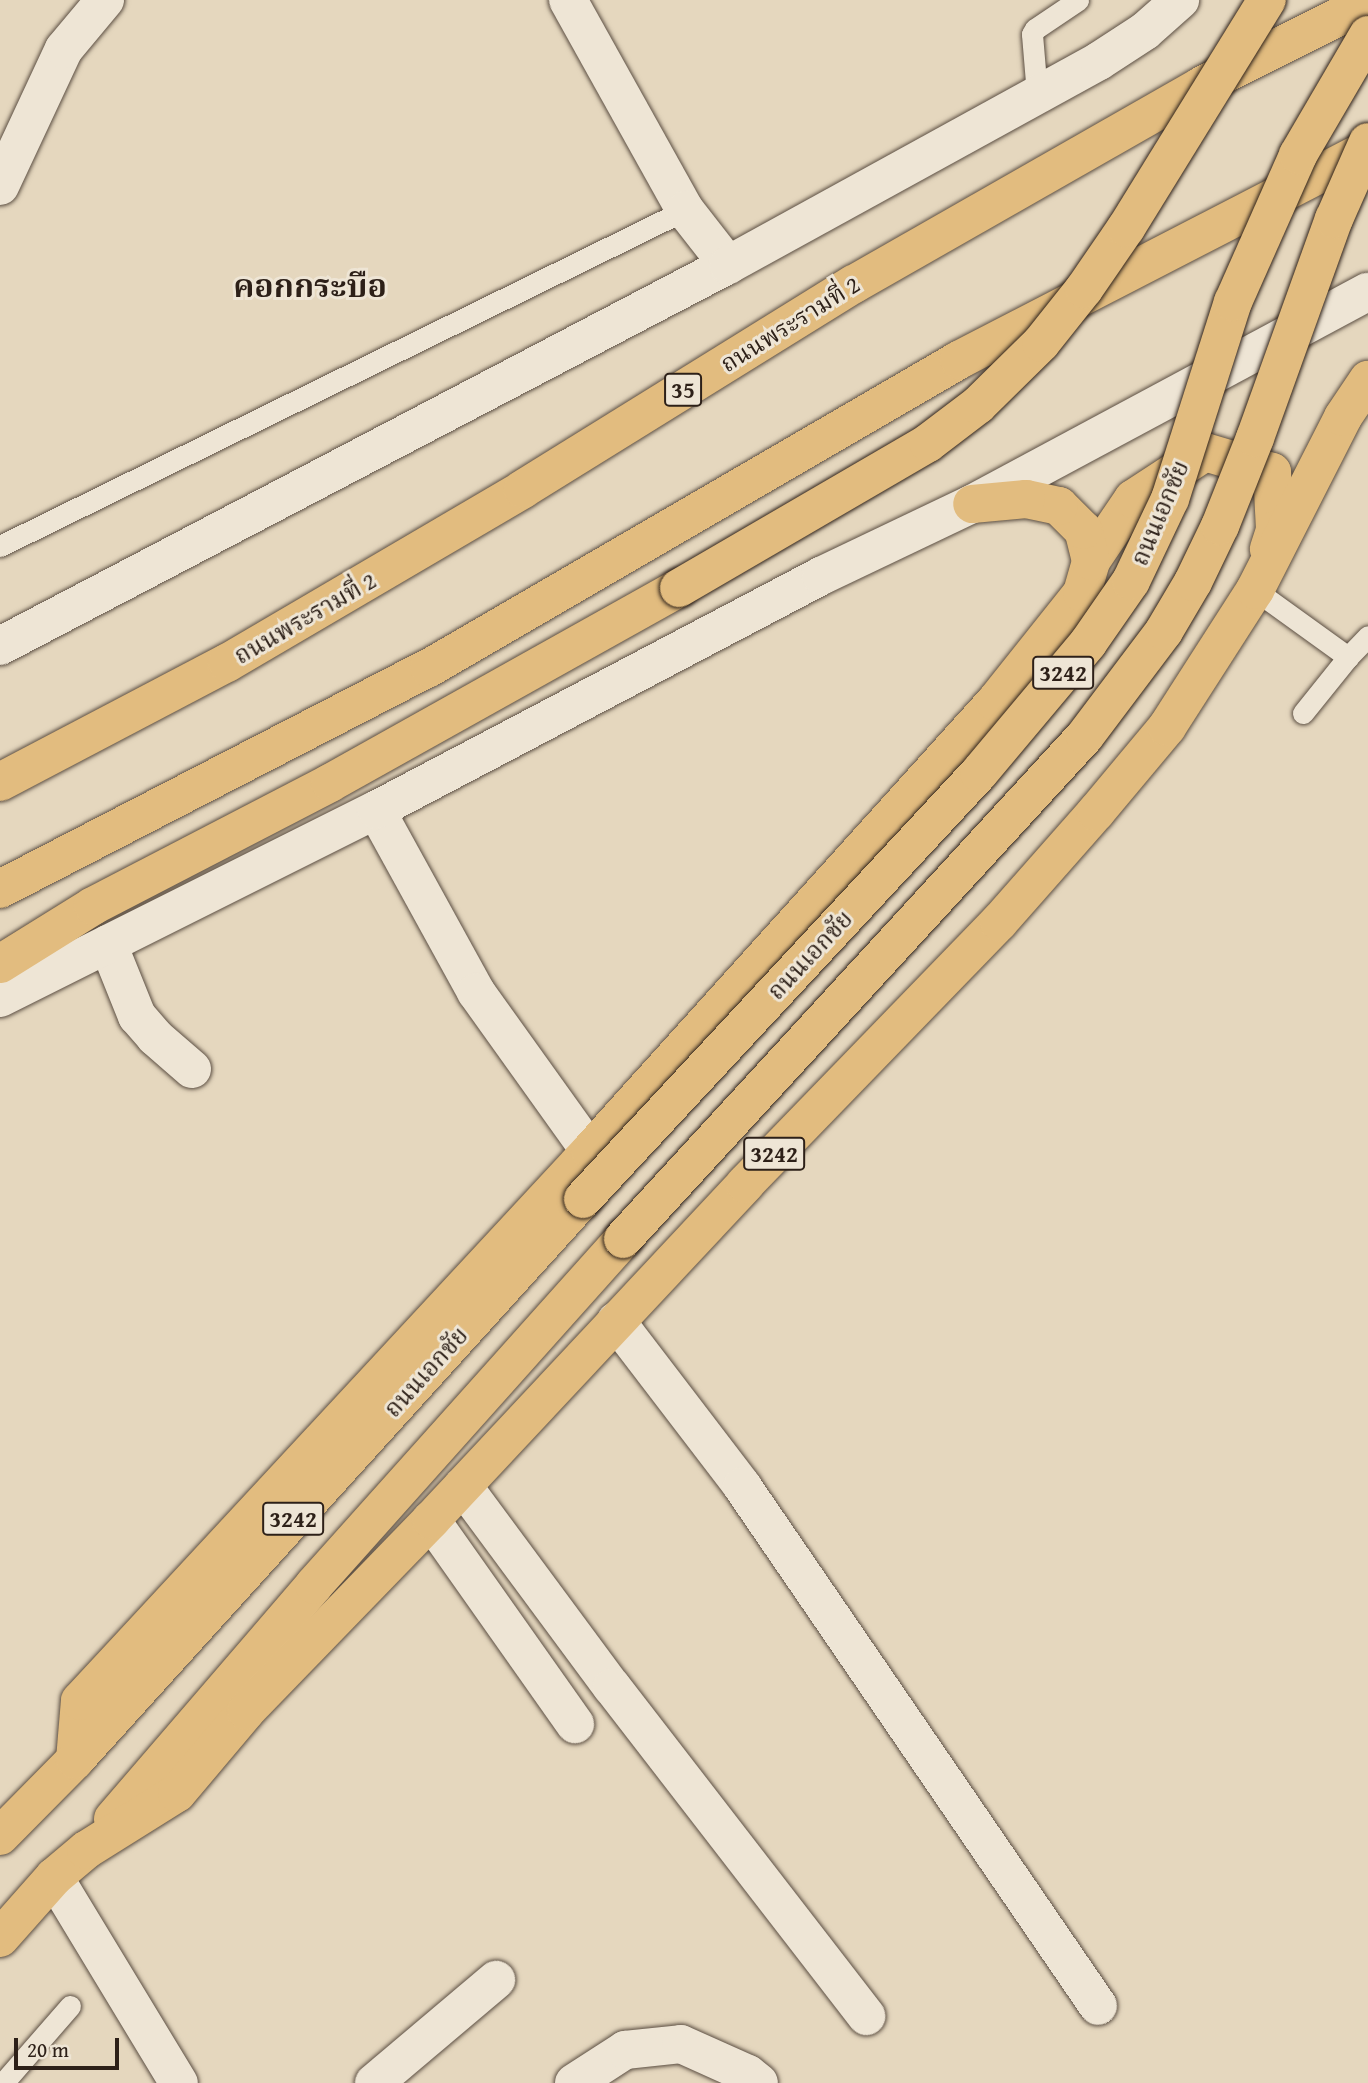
<!DOCTYPE html>
<html>
<head>
<meta charset="utf-8">
<style>
  body { margin:0 }
  #map { position:relative; width:1368px; height:2083px; overflow:hidden; background:#e5d7be; font-family:"Gentium Book Plus","Noto Serif Thai",serif }
  div>[style] { position:absolute }
  [style*='--x'] { left:calc(var(--x)*1px); top:calc(var(--y)*1px); width:calc(var(--w)*1px); rotate:calc(var(--a)*1deg) }
  .roads { filter:drop-shadow(0 0 2px #5b4e42) drop-shadow(0 0 2px #5b4e42) }
  .lane>* { height:21px; margin:-10.5px; padding:0 10.5px; transform-origin:10.5px; border-radius:10.5px; background:#eee5d5 }
  .street>* { height:38px; margin:-19px; padding:0 19px; transform-origin:19px; border-radius:19px; background:#eee5d5 }
  .secondary>* { height:38px; margin:-19px; padding:0 19px; transform-origin:19px; border-radius:19px; background:#eee5d5 }
  .primary>* { height:38px; margin:-19px; padding:0 19px; transform-origin:19px; border-radius:19px; background:#e2bc7f }
  .highway>* { height:38px; margin:-19px; padding:0 19px; transform-origin:19px; border-radius:19px; background:#e2bc7f }
  .bridges { filter:drop-shadow(0 0 2px #2d2018) drop-shadow(0 0 2px #2d2018) }
  .primary-bridge>* { height:38px; margin:-19px; padding:0 19px; transform-origin:19px; border-radius:19px; background:#e2bc7f }
  span { translate:-50% -50%; white-space:nowrap; text-align:center; line-height:1.15; -webkit-text-stroke:6px #eee5d5; paint-order:stroke }
  .shield-label span { padding:2px 5px; background:#eee5d5; border:2px solid; border-radius:5px; -webkit-text-stroke-width:0 }
  .shield-label { font-size:23px; color:#2d2018; font-weight:700 }
  .street-label { font-size:24px; color:#2d2018 }
  .district-label { font-size:32px; color:#2d2018; font-weight:700 }
  .scale { position:absolute; left:14px; top:2038px; width:105px; height:32px; box-sizing:border-box; border:4px solid #2d2018; border-top:0; padding-left:9px; font-size:21px; line-height:24px; white-space:nowrap; color:#2d2018; -webkit-text-stroke:5px #eee5d5; paint-order:stroke }
</style>
</head>
<body>
<div id="map">
  <div class="roads">
    <div class="lane">
      <div style="--x:1037;--y:94;--w:60;--a:-94.8"></div>
      <div style="--x:1032;--y:34;--w:6;--a:-59"></div>
      <div style="--x:1035;--y:29;--w:52;--a:-34"></div>
      <div style="--x:0;--y:546;--w:763;--a:-26.13"></div>
      <div style="--x:1255;--y:590;--w:115;--a:35.8"></div>
      <div style="--x:1348;--y:657;--w:29;--a:-46"></div>
      <div style="--x:1303;--y:713;--w:72;--a:-51.2"></div>
      <div style="--x:3;--y:2083;--w:102;--a:-49"></div>
    </div>
    <div class="street">
      <div style="--x:568;--y:0;--w:240;--a:60.9"></div>
      <div style="--x:685;--y:210;--w:70;--a:52"></div>
      <div style="--x:0;--y:186;--w:151;--a:-65"></div>
      <div style="--x:64;--y:49;--w:64;--a:-50.1"></div>
      <div style="--x:376;--y:810;--w:208;--a:61.2"></div>
      <div style="--x:476;--y:992;--w:196;--a:54.4"></div>
      <div style="--x:108;--y:944;--w:78;--a:68.1"></div>
      <div style="--x:137;--y:1016;--w:28;--a:49"></div>
      <div style="--x:155;--y:1037;--w:49;--a:40.9"></div>
      <div style="--x:616;--y:1321;--w:208;--a:52.6"></div>
      <div style="--x:742;--y:1486;--w:630;--a:55.6"></div>
      <div style="--x:463;--y:1486;--w:250;--a:53.5"></div>
      <div style="--x:612;--y:1687;--w:416;--a:52.3"></div>
      <div style="--x:431;--y:1520;--w:250;--a:54.8"></div>
      <div style="--x:54;--y:1877;--w:241;--a:58.8"></div>
      <div style="--x:374;--y:2083;--w:160;--a:-40.2"></div>
      <div style="--x:574;--y:2083;--w:61;--a:-32.9"></div>
      <div style="--x:625;--y:2050;--w:56;--a:-6.1"></div>
      <div style="--x:681;--y:2044;--w:73;--a:24.1"></div>
      <div style="--x:748;--y:2074;--w:14;--a:39"></div>
    </div>
    <div class="secondary">
      <div style="--x:0;--y:646;--w:822;--a:-27.63"></div>
      <div style="--x:728;--y:265;--w:423;--a:-28.8"></div>
      <div style="--x:1099;--y:61;--w:55;--a:-33.1"></div>
      <div style="--x:1145;--y:31;--w:47;--a:-41.5"></div>
      <div style="--x:0;--y:998;--w:420;--a:-26.6"></div>
      <div style="--x:376;--y:810;--w:503;--a:-27.74"></div>
      <div style="--x:821;--y:576;--w:167;--a:-25.5"></div>
      <div style="--x:972;--y:504;--w:449;--a:-28.2"></div>
    </div>
    <div class="primary">
      <div style="--x:1091;--y:561;--w:75;--a:-55.9"></div>
      <div style="--x:1133;--y:499;--w:86;--a:-33.1"></div>
      <div style="--x:1205;--y:452;--w:70;--a:16.6"></div>
      <div style="--x:1272;--y:472;--w:58;--a:87"></div>
      <div style="--x:1275;--y:530;--w:20;--a:108"></div>
      <div style="--x:0;--y:964;--w:110;--a:-31.9"></div>
      <div style="--x:93;--y:906;--w:267;--a:-27.4"></div>
      <div style="--x:330;--y:783;--w:400;--a:-29.2"></div>
      <div style="--x:75;--y:1760;--w:59;--a:-85.2"></div>
      <div style="--x:80;--y:1701;--w:750;--a:-47.16"></div>
      <div style="--x:590;--y:1151;--w:605;--a:-47.95"></div>
      <div style="--x:995;--y:702;--w:139;--a:-51.4"></div>
      <div style="--x:1082;--y:593;--w:33;--a:-74"></div>
      <div style="--x:1091;--y:561;--w:32;--a:-104"></div>
      <div style="--x:1083;--y:530;--w:34;--a:-135"></div>
      <div style="--x:1059;--y:506;--w:34;--a:-168"></div>
      <div style="--x:1026;--y:499;--w:54;--a:174.7"></div>
      <div style="--x:113;--y:1819;--w:308;--a:-49.3"></div>
      <div style="--x:314;--y:1585;--w:464;--a:-48.2"></div>
      <div style="--x:0;--y:1836;--w:107;--a:-45.4"></div>
      <div style="--x:75;--y:1760;--w:757;--a:-47.84"></div>
      <div style="--x:0;--y:1938;--w:81;--a:-48.5"></div>
      <div style="--x:54;--y:1877;--w:42;--a:-40.2"></div>
      <div style="--x:86;--y:1850;--w:107;--a:-32.1"></div>
      <div style="--x:177;--y:1793;--w:107;--a:-49.9"></div>
      <div style="--x:246;--y:1711;--w:266;--a:-45.9"></div>
      <div style="--x:431;--y:1520;--w:460;--a:-46.9"></div>
      <div style="--x:745;--y:1184;--w:365;--a:-45.9"></div>
      <div style="--x:999;--y:922;--w:147;--a:-48.6"></div>
      <div style="--x:1096;--y:812;--w:111;--a:-50.1"></div>
      <div style="--x:1167;--y:727;--w:163;--a:-57.3"></div>
      <div style="--x:1255;--y:590;--w:194;--a:-63"></div>
      <div style="--x:1343;--y:417;--w:45;--a:-56"></div>
    </div>
    <div class="highway">
      <div style="--x:0;--y:782;--w:256;--a:-27.7"></div>
      <div style="--x:227;--y:663;--w:343;--a:-30.4"></div>
      <div style="--x:523;--y:489;--w:389;--a:-31.8"></div>
      <div style="--x:854;--y:284;--w:400;--a:-29.7"></div>
      <div style="--x:1201;--y:86;--w:187;--a:-26.7"></div>
      <div style="--x:0;--y:889;--w:483;--a:-27.3"></div>
      <div style="--x:429;--y:668;--w:613;--a:-30.16"></div>
      <div style="--x:959;--y:360;--w:460;--a:-27.3"></div>
    </div>
  </div>
  <div class="bridges">
    <div class="primary-bridge">
      <div style="--x:679;--y:588;--w:288;--a:-30.2"></div>
      <div style="--x:928;--y:443;--w:63;--a:-37.2"></div>
      <div style="--x:978;--y:405;--w:88;--a:-44.5"></div>
      <div style="--x:1041;--y:343;--w:69;--a:-51.5"></div>
      <div style="--x:1084;--y:289;--w:74;--a:-55.5"></div>
      <div style="--x:1126;--y:228;--w:268;--a:-58.3"></div>
      <div style="--x:583;--y:1199;--w:582;--a:-47.09"></div>
      <div style="--x:979;--y:773;--w:170;--a:-50"></div>
      <div style="--x:1088;--y:643;--w:75;--a:-55.3"></div>
      <div style="--x:1131;--y:581;--w:91;--a:-64.6"></div>
      <div style="--x:1170;--y:499;--w:207;--a:-72.3"></div>
      <div style="--x:1233;--y:302;--w:161;--a:-66.1"></div>
      <div style="--x:1298;--y:155;--w:139;--a:-59.7"></div>
      <div style="--x:623;--y:1239;--w:683;--a:-47.43"></div>
      <div style="--x:1085;--y:736;--w:131;--a:-53"></div>
      <div style="--x:1164;--y:631;--w:57;--a:-59.4"></div>
      <div style="--x:1193;--y:582;--w:62;--a:-64.3"></div>
      <div style="--x:1220;--y:526;--w:95;--a:-68.3"></div>
      <div style="--x:1255;--y:438;--w:233;--a:-70.2"></div>
      <div style="--x:1334;--y:219;--w:84;--a:-66.2"></div>
    </div>
  </div>
  <div class="shield-label">
    <span style="left:683px;top:390px">35</span>
    <span style="left:1063px;top:673px">3242</span>
    <span style="left:774px;top:1154px">3242</span>
    <span style="left:293px;top:1519px">3242</span>
  </div>
  <div class="street-label">
    <span style="left:790px;top:324px;rotate:-32deg">ถนนพระรามที่ 2</span>
    <span style="left:1160px;top:513px;rotate:-67deg">ถนนเอกชัย</span>
    <span style="left:305px;top:618px;rotate:-30deg">ถนนพระรามที่ 2</span>
    <span style="left:810px;top:955px;rotate:-47deg">ถนนเอกชัย</span>
    <span style="left:426px;top:1372px;rotate:-48deg">ถนนเอกชัย</span>
  </div>
  <div class="district-label">
    <span style="left:310px;top:286px">คอกกระบือ</span>
  </div>
  <div class="scale">20 m</div>
</div>
</body>
</html>
